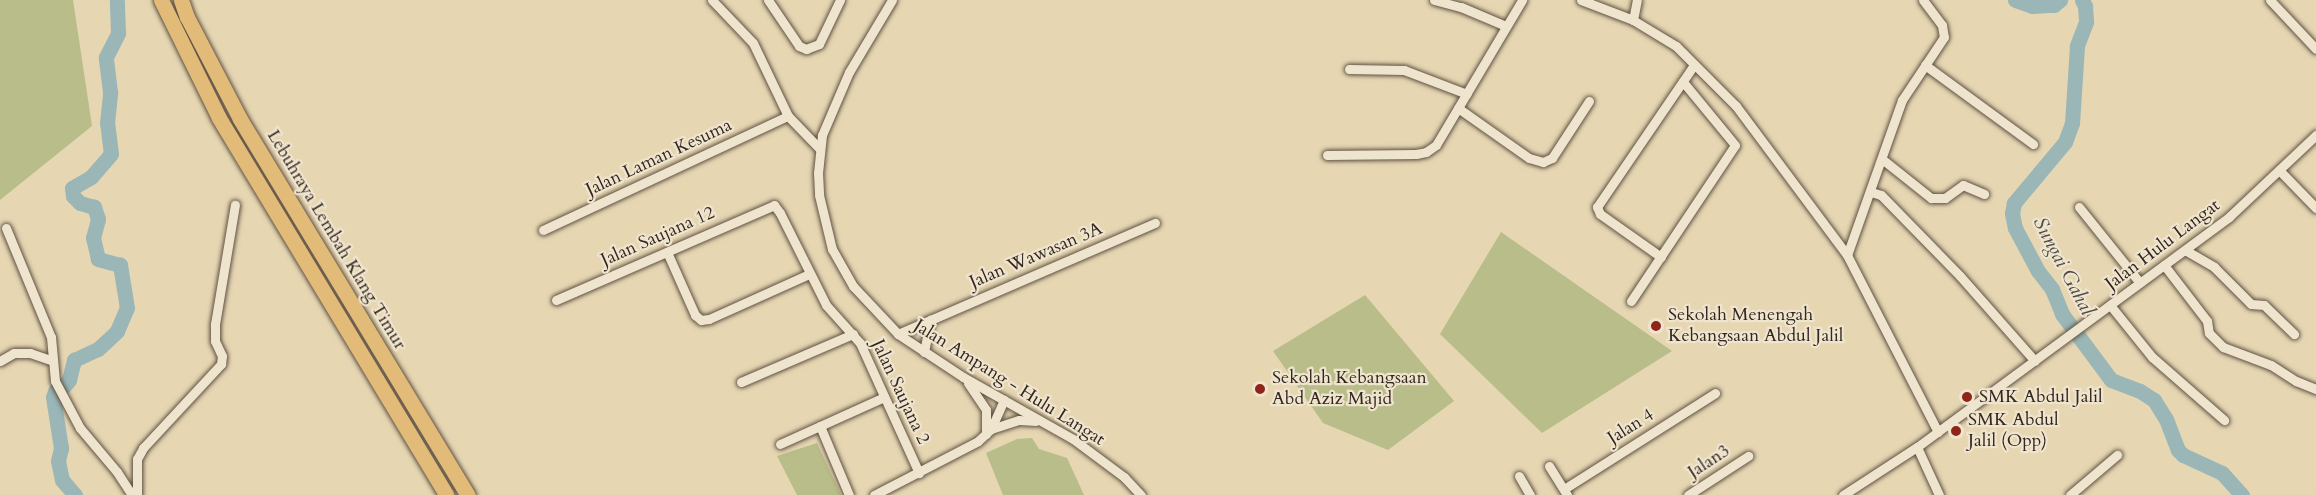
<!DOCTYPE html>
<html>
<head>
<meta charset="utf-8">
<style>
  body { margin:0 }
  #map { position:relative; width:2316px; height:495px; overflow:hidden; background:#e6d6b2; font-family:Cardo,serif }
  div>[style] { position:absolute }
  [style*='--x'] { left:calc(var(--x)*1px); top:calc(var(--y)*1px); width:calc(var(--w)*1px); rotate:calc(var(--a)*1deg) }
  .green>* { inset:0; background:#b8bd8a }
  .river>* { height:15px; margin:-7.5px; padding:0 7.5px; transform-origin:7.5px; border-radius:7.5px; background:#9ab6b7 }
  .roads { filter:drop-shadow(0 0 2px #5f5244) drop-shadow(0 0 2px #5f5244) }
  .minor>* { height:9px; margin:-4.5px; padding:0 4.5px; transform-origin:4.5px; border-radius:4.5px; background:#efe4cd }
  .highway>* { height:15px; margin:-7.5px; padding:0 7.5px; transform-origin:7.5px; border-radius:7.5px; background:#e3bb79 }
  .dots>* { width:16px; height:16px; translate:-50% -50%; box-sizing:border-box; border:3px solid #efe4cd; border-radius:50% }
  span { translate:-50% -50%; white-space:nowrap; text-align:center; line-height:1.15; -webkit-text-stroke:4.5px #efe4cd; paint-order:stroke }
  .street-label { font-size:18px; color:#32261f }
  .poi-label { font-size:18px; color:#32261f }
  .left { translate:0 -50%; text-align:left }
  .water-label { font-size:20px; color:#4c4a45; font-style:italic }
</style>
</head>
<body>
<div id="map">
  <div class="green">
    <div style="clip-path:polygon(0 0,73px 0,92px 126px,0 200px)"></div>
    <div style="clip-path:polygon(1501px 232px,1672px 351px,1542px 433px,1440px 334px)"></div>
    <div style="clip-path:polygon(1365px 295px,1454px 401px,1388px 450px,1323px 423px,1273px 351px)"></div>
    <div style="clip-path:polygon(1032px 438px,1039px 449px,1067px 458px,1084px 495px,1003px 495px,986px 453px,1017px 439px)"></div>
    <div style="clip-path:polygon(817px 443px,841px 495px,797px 495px,777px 456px)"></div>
  </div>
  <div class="river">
    <div style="--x:2015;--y:0;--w:18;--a:19"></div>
    <div style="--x:2032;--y:6;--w:22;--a:-3"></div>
    <div style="--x:2054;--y:5;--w:8;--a:-40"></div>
    <div style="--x:2082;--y:0;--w:7;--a:63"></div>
    <div style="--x:2085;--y:6;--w:16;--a:86"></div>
    <div style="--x:2086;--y:22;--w:26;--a:111"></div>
    <div style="--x:2077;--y:46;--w:77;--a:93.7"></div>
    <div style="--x:2072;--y:123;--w:20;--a:110"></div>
    <div style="--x:2065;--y:142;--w:80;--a:129.9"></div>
    <div style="--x:2014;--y:203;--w:10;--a:101"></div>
    <div style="--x:2012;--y:213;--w:15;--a:79"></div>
    <div style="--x:2015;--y:228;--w:49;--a:61.9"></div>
    <div style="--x:2038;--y:271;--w:23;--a:52"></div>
    <div style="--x:2052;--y:289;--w:27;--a:68"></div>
    <div style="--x:2062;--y:314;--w:82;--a:53.4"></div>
    <div style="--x:2111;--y:380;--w:31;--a:21"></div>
    <div style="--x:2140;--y:391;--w:17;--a:33"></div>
    <div style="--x:2154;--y:400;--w:22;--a:58"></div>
    <div style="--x:2166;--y:419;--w:33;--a:69"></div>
    <div style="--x:2178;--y:450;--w:7;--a:45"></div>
    <div style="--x:2183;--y:455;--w:43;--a:24.8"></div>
    <div style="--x:2222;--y:473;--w:30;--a:48"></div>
    <div style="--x:63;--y:387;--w:9;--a:-49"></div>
    <div style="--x:69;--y:380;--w:21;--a:-76"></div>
    <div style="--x:74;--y:360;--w:26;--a:-25"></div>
    <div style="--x:98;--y:349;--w:26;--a:-43"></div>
    <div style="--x:117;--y:331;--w:25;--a:-67"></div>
    <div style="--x:127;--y:308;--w:44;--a:-99.2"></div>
    <div style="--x:120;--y:265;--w:23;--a:-165"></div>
    <div style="--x:98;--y:259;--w:22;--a:-103"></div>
    <div style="--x:93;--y:238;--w:20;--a:-75"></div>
    <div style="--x:98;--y:219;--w:13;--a:-108"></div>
    <div style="--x:94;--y:207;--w:15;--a:-164"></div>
    <div style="--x:80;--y:203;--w:10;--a:-135"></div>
    <div style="--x:73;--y:196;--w:8;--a:-97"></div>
    <div style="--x:72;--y:188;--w:22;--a:-30"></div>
    <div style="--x:91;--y:177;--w:30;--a:-49"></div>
    <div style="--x:111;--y:154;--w:31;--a:-97"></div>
    <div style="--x:107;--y:123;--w:31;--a:-84"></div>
    <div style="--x:110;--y:92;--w:35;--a:-97"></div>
    <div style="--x:106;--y:57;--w:27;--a:-63"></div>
    <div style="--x:118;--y:33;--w:33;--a:-92"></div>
    <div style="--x:55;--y:391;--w:6;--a:108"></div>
    <div style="--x:53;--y:397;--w:52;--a:81.1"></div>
    <div style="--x:61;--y:448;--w:13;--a:103"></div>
    <div style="--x:58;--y:461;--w:19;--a:78"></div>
    <div style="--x:62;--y:480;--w:20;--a:49"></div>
  </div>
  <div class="roads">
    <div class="minor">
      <div style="--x:712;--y:0;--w:59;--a:46.4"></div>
      <div style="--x:753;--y:43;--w:81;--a:64.4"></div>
      <div style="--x:788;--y:116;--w:45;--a:45.9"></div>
      <div style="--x:768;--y:0;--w:55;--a:56"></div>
      <div style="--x:799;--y:46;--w:8;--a:23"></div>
      <div style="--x:806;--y:49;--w:14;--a:-21"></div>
      <div style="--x:819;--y:44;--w:49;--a:-64.5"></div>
      <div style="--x:892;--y:0;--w:84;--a:120.8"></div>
      <div style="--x:849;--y:72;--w:69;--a:113.2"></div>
      <div style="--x:822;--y:135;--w:38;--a:96"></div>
      <div style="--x:818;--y:173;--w:22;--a:87"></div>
      <div style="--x:819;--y:195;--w:56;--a:76.5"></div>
      <div style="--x:832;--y:249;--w:43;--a:60.4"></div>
      <div style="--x:853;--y:286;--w:66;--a:46.8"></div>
      <div style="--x:898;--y:334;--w:78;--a:33.5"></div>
      <div style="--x:963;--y:377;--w:126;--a:29.4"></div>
      <div style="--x:1073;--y:439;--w:64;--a:36.7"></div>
      <div style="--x:1124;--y:477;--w:25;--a:47"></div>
      <div style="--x:1434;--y:0;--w:28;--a:15"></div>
      <div style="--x:1461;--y:7;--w:49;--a:22.9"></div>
      <div style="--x:1581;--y:0;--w:56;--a:21"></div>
      <div style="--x:1633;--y:20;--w:50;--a:31.2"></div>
      <div style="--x:1676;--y:46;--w:85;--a:45"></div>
      <div style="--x:1736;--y:106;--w:186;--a:53.3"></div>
      <div style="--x:1923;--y:0;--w:31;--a:53"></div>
      <div style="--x:1942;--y:25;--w:12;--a:81"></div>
      <div style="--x:1944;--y:37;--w:76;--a:123.7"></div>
      <div style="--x:1902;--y:100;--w:164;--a:109.5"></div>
      <div style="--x:1847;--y:255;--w:199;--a:62.8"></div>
      <div style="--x:2270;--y:0;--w:67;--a:46.8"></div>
      <div style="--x:1633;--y:20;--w:20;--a:-79"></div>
      <div style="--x:1925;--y:65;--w:134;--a:36.2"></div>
      <div style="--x:1349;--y:69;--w:55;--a:1"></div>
      <div style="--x:1404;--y:70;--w:67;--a:20.9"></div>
      <div style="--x:1458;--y:108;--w:87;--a:35.2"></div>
      <div style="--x:1529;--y:158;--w:15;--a:16"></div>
      <div style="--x:1543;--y:162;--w:10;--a:-24"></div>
      <div style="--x:1552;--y:158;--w:68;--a:-57"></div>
      <div style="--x:1327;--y:155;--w:89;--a:-0.6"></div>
      <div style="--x:1416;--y:154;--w:10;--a:-11"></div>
      <div style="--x:1426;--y:152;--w:12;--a:-35"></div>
      <div style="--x:1436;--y:145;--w:169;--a:-59.3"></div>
      <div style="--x:1882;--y:159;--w:63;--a:38.5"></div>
      <div style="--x:1931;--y:198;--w:14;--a:0"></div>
      <div style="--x:1945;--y:198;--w:22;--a:-36"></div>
      <div style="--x:1963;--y:185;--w:23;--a:23"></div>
      <div style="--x:2279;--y:170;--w:53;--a:45.8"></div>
      <div style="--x:1871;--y:192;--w:10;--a:17"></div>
      <div style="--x:1881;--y:195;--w:113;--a:45.7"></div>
      <div style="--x:1960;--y:276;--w:113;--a:48.6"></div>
      <div style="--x:2079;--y:207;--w:97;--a:51.2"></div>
      <div style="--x:6;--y:228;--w:118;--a:67.6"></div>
      <div style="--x:51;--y:337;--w:44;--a:84.8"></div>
      <div style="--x:55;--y:381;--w:53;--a:62"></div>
      <div style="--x:80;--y:428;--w:57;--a:49.9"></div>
      <div style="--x:117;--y:472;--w:27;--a:57"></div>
      <div style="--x:543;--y:230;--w:270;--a:-25"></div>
      <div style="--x:2185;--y:250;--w:34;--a:30"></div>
      <div style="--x:2214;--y:267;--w:52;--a:45"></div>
      <div style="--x:2251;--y:304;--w:13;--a:4"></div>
      <div style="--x:2264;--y:305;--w:42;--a:44"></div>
      <div style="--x:667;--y:252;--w:69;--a:66"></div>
      <div style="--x:695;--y:315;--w:8;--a:40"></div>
      <div style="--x:701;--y:320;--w:8;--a:-7"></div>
      <div style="--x:709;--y:319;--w:110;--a:-24.2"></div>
      <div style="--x:1661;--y:257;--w:75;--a:-144.8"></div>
      <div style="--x:1600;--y:214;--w:8;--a:-113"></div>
      <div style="--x:1597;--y:207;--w:172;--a:-55.7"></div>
      <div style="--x:2164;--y:265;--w:71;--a:52.5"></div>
      <div style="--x:2207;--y:321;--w:12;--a:81"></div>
      <div style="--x:2209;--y:333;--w:20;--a:45"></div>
      <div style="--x:2223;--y:347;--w:51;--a:20.6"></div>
      <div style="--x:2271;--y:365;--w:30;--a:33"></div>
      <div style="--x:2296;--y:381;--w:22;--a:22"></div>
      <div style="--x:556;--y:300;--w:238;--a:-23.5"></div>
      <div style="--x:774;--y:205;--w:10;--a:53"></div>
      <div style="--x:780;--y:213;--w:103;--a:63.4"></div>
      <div style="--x:826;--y:305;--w:51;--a:48.2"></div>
      <div style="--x:860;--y:343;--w:143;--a:65.6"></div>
      <div style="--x:1631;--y:301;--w:187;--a:-56.3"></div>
      <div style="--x:1735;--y:145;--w:82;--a:-129.5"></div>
      <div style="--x:2110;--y:305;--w:67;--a:51.1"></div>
      <div style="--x:2152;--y:357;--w:96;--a:41.2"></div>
      <div style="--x:898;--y:334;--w:280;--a:-23.4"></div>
      <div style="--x:924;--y:352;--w:33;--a:-79"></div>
      <div style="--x:0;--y:361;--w:16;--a:-30"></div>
      <div style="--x:14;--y:353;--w:16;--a:0"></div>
      <div style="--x:30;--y:353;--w:24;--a:19"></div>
      <div style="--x:741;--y:382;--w:122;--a:-23.2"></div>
      <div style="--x:968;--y:383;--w:32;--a:56"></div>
      <div style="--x:986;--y:410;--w:24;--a:90"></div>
      <div style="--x:820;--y:426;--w:75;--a:67.2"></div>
      <div style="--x:991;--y:429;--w:29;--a:-18"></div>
      <div style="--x:1019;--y:420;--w:17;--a:3"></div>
      <div style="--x:780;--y:444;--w:114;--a:-24.3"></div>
      <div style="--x:1917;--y:447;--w:53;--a:65.4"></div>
      <div style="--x:1549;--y:466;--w:34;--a:58"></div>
      <div style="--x:1519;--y:476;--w:22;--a:60"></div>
      <div style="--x:1564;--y:489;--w:179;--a:-32.4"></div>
      <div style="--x:137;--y:495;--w:36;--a:-90"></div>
      <div style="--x:137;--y:459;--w:13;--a:-61"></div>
      <div style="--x:143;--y:448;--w:115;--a:-47.1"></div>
      <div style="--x:221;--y:364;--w:8;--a:-83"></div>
      <div style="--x:222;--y:356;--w:17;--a:-115"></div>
      <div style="--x:215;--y:341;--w:17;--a:-90"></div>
      <div style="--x:215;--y:324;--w:121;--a:-80.5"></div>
      <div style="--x:874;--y:495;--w:117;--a:-27.4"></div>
      <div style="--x:978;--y:441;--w:18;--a:-43"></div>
      <div style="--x:991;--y:429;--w:32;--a:-66"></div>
      <div style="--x:1688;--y:495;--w:72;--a:-33"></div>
      <div style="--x:1843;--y:495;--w:88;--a:-33"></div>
      <div style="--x:1917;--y:447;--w:388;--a:-36.4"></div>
      <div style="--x:2229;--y:217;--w:120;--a:-43.3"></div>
      <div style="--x:2070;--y:495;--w:62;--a:-40.4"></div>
    </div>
    <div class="highway">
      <div style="--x:161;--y:0;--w:131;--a:63.8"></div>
      <div style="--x:219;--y:118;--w:440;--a:58.9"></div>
      <div style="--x:181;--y:0;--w:18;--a:71"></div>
      <div style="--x:187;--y:17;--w:115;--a:62.5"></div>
      <div style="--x:240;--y:119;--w:440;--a:58.8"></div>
    </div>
  </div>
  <div class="dots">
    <div style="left:1656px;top:326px;background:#8f2418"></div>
    <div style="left:1260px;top:389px;background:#8f2418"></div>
    <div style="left:1967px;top:397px;background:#8f2418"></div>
    <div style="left:1956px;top:431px;background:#8f2418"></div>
  </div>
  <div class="street-label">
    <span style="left:659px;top:158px;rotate:-25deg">Jalan Laman Kesuma</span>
    <span style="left:658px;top:237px;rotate:-24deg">Jalan Saujana 12</span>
    <span style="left:336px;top:240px;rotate:59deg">Lebuhraya Lembah Klang Timur</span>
    <span style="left:2163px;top:245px;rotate:-37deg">Jalan Hulu Langat</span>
    <span style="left:1036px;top:256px;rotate:-23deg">Jalan Wawasan 3A</span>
    <span style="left:1009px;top:383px;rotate:32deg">Jalan Ampang - Hulu Langat</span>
    <span style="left:900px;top:392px;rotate:65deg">Jalan Saujana 2</span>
    <span style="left:1631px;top:427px;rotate:-32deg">Jalan 4</span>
    <span style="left:1709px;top:462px;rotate:-33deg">Jalan3</span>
  </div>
  <div class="poi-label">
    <span class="left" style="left:1668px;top:326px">Sekolah Menengah<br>Kebangsaan Abdul Jalil</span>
    <span class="left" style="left:1272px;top:389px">Sekolah Kebangsaan<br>Abd Aziz Majid</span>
    <span class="left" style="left:1979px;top:397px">SMK Abdul Jalil</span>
    <span class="left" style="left:1968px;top:431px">SMK Abdul<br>Jalil (Opp)</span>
  </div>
  <div class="water-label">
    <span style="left:2064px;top:266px;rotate:62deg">Sungai Gahal</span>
  </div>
</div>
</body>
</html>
